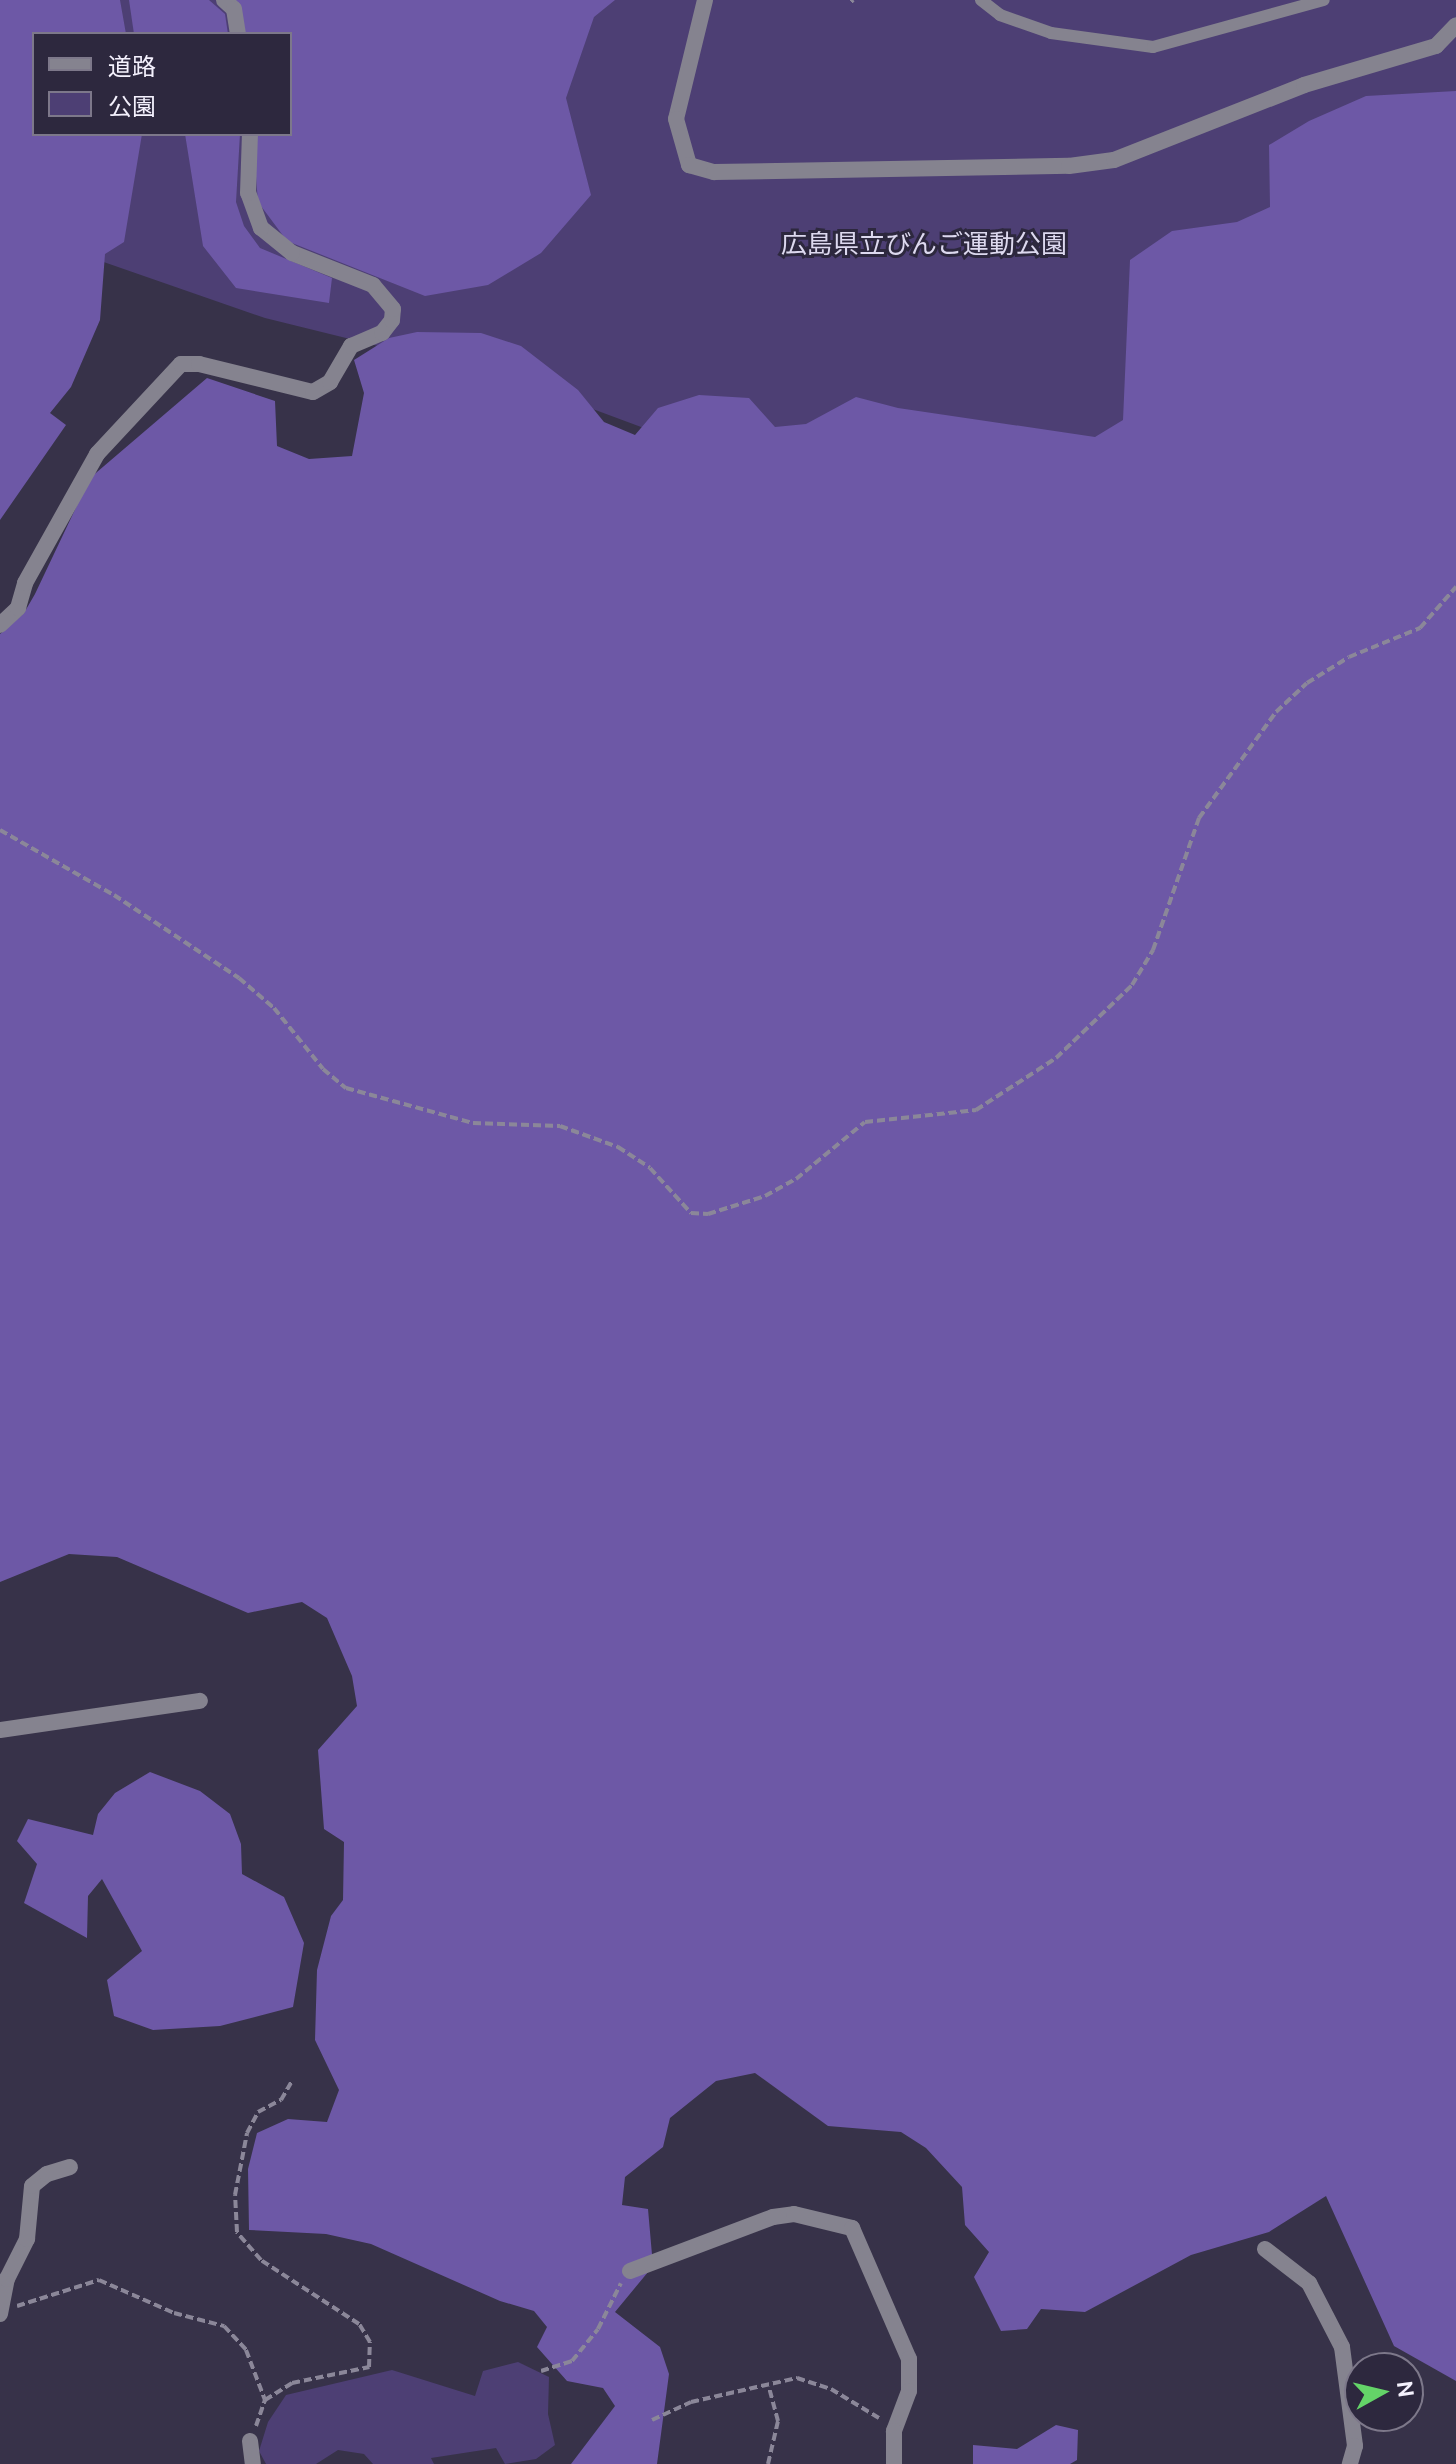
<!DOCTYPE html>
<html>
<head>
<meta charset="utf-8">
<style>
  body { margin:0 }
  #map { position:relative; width:1456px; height:2464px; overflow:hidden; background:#373249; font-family:Ubuntu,"Noto Sans JP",sans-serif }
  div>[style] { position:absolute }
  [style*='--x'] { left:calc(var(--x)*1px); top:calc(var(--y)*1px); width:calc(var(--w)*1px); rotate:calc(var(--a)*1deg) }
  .green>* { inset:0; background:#4d3f74 }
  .forest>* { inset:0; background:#6d58a6 }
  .path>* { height:4px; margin-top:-2px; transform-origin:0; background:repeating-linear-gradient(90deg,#8b8799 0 8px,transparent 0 12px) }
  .service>* { height:12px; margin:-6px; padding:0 6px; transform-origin:6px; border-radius:6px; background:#85838f }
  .minor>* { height:16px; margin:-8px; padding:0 8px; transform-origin:8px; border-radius:8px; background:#85838f }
  .tertiary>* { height:16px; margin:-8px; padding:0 8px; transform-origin:8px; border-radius:8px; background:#85838f }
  span { translate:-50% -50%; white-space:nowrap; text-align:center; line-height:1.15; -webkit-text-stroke:6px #2d283e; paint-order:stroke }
  .park-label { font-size:26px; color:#ddd9ef }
  .legend { position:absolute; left:32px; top:32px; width:260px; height:104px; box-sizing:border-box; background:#2d283e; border:2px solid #7d788a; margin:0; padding:10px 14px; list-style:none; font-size:24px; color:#f4f1fd }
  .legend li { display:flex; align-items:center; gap:16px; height:40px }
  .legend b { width:40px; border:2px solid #7d788a }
  .north { position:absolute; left:1344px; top:2352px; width:80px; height:80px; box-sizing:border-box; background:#2d283e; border:2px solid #7d788a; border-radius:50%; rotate:82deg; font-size:22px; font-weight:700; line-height:32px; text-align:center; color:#f4f1fd }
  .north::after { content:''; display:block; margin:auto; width:28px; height:36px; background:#64d468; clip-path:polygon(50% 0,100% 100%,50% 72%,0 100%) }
</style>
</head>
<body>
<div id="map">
  <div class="green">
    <div style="clip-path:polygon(evenodd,0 0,1456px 0,1456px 209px,1112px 474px,668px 437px,512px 379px,265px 318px,0 226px,0 0,34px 34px,290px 34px,290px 134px,34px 134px,34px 34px)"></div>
    <div style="clip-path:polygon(518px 2362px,549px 2377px,548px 2414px,555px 2445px,536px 2459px,505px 2464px,496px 2448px,431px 2458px,434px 2464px,373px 2464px,364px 2454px,338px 2450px,316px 2464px,266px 2464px,259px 2451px,268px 2422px,286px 2395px,392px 2370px,475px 2396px,483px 2371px)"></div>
  </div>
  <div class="forest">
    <div style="clip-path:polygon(0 0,120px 0,126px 34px,34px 34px,34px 134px,142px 134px,124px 242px,105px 254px,100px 320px,71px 387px,50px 413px,66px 425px,0 520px)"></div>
    <div style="clip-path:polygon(129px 0,209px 0,225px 14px,228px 34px,134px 34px)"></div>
    <div style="clip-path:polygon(233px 0,615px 0,594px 17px,566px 98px,591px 195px,541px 253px,488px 285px,425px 296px,287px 241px,258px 202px,255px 164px,256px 134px,290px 134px,290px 34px,245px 34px)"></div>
    <div style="clip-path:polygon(1456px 91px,1456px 2381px,1394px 2346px,1326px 2196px,1269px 2232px,1191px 2255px,1085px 2312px,1041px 2309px,1027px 2329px,1001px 2331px,974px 2277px,989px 2252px,965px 2225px,962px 2187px,926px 2148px,901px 2132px,828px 2126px,755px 2073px,716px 2081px,670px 2118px,663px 2147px,625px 2177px,622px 2205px,648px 2209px,653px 2266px,615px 2312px,660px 2347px,669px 2374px,657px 2464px,571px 2464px,615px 2406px,603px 2388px,567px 2381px,537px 2347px,547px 2327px,534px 2311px,500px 2301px,371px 2244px,326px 2234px,249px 2230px,248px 2169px,257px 2133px,288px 2119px,327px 2122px,339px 2090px,315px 2040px,317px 1970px,331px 1916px,343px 1900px,344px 1842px,324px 1829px,318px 1750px,357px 1706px,352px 1676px,327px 1618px,302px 1602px,248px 1613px,117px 1557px,69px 1554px,0 1582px,0 634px,24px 613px,35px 594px,90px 478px,207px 378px,275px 401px,277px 446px,309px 459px,352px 456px,364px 393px,354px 360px,389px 338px,417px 332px,481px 333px,521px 346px,578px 390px,604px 422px,635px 435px,658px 408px,699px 395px,749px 398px,775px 427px,806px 424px,856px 397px,898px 408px,1095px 437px,1123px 420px,1130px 260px,1172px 231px,1237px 222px,1270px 207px,1269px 145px,1309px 121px,1366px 96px)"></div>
    <div style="clip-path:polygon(185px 134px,240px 134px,236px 202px,244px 226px,260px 248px,332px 278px,329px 303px,236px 288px,203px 246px)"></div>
    <div style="clip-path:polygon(150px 1772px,200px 1791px,230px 1814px,241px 1844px,242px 1874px,284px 1897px,304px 1943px,293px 2007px,220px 2026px,153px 2030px,114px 2016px,107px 1980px,142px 1951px,102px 1879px,88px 1896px,87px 1938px,24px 1903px,37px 1864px,17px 1841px,28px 1819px,93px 1835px,98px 1814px,115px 1793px)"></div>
    <div style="clip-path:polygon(1056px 2425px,1078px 2430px,1077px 2460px,1070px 2464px,973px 2464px,973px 2445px,1017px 2449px)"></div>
  </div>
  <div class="path">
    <div style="--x:851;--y:2;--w:3;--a:-45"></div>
    <div style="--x:0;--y:830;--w:131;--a:29.7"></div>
    <div style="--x:114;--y:895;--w:150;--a:33.6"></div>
    <div style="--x:239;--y:978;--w:46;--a:40.6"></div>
    <div style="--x:274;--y:1008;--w:78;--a:51.2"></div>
    <div style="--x:323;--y:1069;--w:30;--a:40"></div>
    <div style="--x:346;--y:1088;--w:132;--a:15.4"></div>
    <div style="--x:473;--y:1123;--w:87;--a:2"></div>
    <div style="--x:560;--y:1126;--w:62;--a:19.9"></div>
    <div style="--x:618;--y:1147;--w:38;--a:33"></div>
    <div style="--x:650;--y:1168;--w:61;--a:47.7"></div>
    <div style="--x:691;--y:1213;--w:17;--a:3"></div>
    <div style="--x:708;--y:1214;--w:60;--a:-17.5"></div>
    <div style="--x:765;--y:1196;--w:35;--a:-29"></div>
    <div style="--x:796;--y:1179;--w:89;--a:-39.6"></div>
    <div style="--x:865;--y:1122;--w:112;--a:-6.2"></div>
    <div style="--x:976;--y:1110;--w:95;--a:-33"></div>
    <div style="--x:1056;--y:1058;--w:105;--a:-43.8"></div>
    <div style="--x:1132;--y:985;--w:41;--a:-59"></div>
    <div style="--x:1153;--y:950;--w:140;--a:-70.8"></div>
    <div style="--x:1199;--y:818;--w:131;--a:-54"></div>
    <div style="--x:1276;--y:712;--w:42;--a:-43.1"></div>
    <div style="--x:1307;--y:683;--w:49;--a:-31.8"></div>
    <div style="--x:1349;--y:657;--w:77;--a:-22.2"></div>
    <div style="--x:1420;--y:628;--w:55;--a:-48.7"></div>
    <div style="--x:17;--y:2306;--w:86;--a:-17.6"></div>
    <div style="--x:99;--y:2280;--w:82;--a:23.7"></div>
    <div style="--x:174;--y:2313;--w:52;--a:14.6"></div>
    <div style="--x:224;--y:2326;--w:33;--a:47"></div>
    <div style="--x:246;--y:2350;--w:53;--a:69.2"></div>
    <div style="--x:541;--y:2371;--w:33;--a:-18"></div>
    <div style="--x:572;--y:2361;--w:41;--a:-50.9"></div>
    <div style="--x:598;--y:2329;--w:51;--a:-63.4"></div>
    <div style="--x:652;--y:2420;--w:43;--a:-24.8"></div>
    <div style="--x:691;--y:2402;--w:109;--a:-12.8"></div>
    <div style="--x:797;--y:2378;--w:36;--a:18"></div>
    <div style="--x:831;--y:2389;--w:56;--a:31.1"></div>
    <div style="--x:256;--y:2426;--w:28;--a:-71"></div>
    <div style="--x:265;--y:2400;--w:32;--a:-32"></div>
    <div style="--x:292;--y:2383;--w:79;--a:-11.7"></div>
    <div style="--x:369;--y:2367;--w:25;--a:-88"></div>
    <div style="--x:370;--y:2342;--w:21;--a:-121"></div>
    <div style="--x:359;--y:2324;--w:117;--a:-146.9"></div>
    <div style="--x:261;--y:2260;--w:37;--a:-131"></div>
    <div style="--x:237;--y:2232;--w:37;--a:-93"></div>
    <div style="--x:235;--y:2195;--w:63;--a:-79"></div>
    <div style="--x:247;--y:2133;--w:24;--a:-62"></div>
    <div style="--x:258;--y:2112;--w:26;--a:-28"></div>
    <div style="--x:281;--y:2100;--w:22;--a:-60"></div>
    <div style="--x:768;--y:2464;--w:44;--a:-76.9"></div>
    <div style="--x:778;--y:2421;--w:35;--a:-105"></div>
  </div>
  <div class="service">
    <div style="--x:981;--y:0;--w:24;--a:38"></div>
    <div style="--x:1000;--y:15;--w:54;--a:19.4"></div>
    <div style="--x:1051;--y:33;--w:103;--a:7.8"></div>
    <div style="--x:1153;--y:47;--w:177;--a:-15.4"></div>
  </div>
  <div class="minor">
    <div style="--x:224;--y:0;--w:13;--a:42"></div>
    <div style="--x:234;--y:9;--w:25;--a:81"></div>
    <div style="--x:0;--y:625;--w:25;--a:-43"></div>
    <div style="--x:18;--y:608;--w:26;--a:-74"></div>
    <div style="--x:25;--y:583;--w:148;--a:-60.8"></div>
    <div style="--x:97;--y:454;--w:123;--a:-47"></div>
    <div style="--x:181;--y:364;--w:18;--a:0"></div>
    <div style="--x:199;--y:364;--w:117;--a:13.8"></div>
    <div style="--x:313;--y:392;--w:20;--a:-30"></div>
    <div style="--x:330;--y:382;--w:42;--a:-59.7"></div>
    <div style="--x:351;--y:346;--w:34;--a:-23"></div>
    <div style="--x:382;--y:333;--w:16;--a:-52"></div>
    <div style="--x:392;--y:320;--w:11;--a:-85"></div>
    <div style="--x:393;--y:309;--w:31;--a:-130"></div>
    <div style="--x:373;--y:285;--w:87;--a:-158.4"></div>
    <div style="--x:292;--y:253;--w:40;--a:-141"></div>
    <div style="--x:261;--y:228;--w:37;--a:-110"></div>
    <div style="--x:248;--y:193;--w:59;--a:-88.1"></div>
    <div style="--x:0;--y:1730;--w:202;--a:-8.3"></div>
    <div style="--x:1265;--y:2249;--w:56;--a:37.7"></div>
    <div style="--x:1309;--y:2283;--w:72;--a:62.7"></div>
    <div style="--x:1342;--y:2347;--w:100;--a:82.5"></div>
    <div style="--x:1355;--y:2446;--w:19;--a:106"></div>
    <div style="--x:630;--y:2271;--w:153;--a:-20.7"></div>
    <div style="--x:773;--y:2217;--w:21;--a:-8"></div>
    <div style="--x:794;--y:2214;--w:60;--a:13.6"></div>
    <div style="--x:852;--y:2228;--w:143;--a:66.5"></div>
    <div style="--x:909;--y:2359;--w:32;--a:90"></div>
    <div style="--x:909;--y:2391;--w:43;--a:110.6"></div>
    <div style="--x:894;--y:2431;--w:33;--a:90"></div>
    <div style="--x:0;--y:2314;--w:36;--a:-79"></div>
    <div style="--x:7;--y:2279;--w:45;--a:-63.4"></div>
    <div style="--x:27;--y:2239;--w:53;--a:-84.6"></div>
    <div style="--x:32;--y:2186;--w:19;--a:-39"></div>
    <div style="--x:47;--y:2174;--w:24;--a:-17"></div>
    <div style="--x:250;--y:2441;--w:23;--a:83"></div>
  </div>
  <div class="tertiary">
    <div style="--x:705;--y:0;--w:122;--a:103.7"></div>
    <div style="--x:676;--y:119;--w:48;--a:74.2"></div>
    <div style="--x:689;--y:165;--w:26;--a:16"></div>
    <div style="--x:714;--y:172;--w:355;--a:-1"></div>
    <div style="--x:1069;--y:166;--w:45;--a:-7.6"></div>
    <div style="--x:1114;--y:160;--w:204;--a:-21.5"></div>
    <div style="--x:1304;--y:85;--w:138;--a:-16.5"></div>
    <div style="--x:1436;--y:46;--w:29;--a:-46"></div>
  </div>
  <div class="park-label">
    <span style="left:924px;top:244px">広島県立びんご運動公園</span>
  </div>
  <ul class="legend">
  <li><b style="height:10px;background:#85838f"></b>道路</li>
  <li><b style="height:22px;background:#4d3f74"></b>公園</li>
  </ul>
  <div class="north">N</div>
</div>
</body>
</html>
